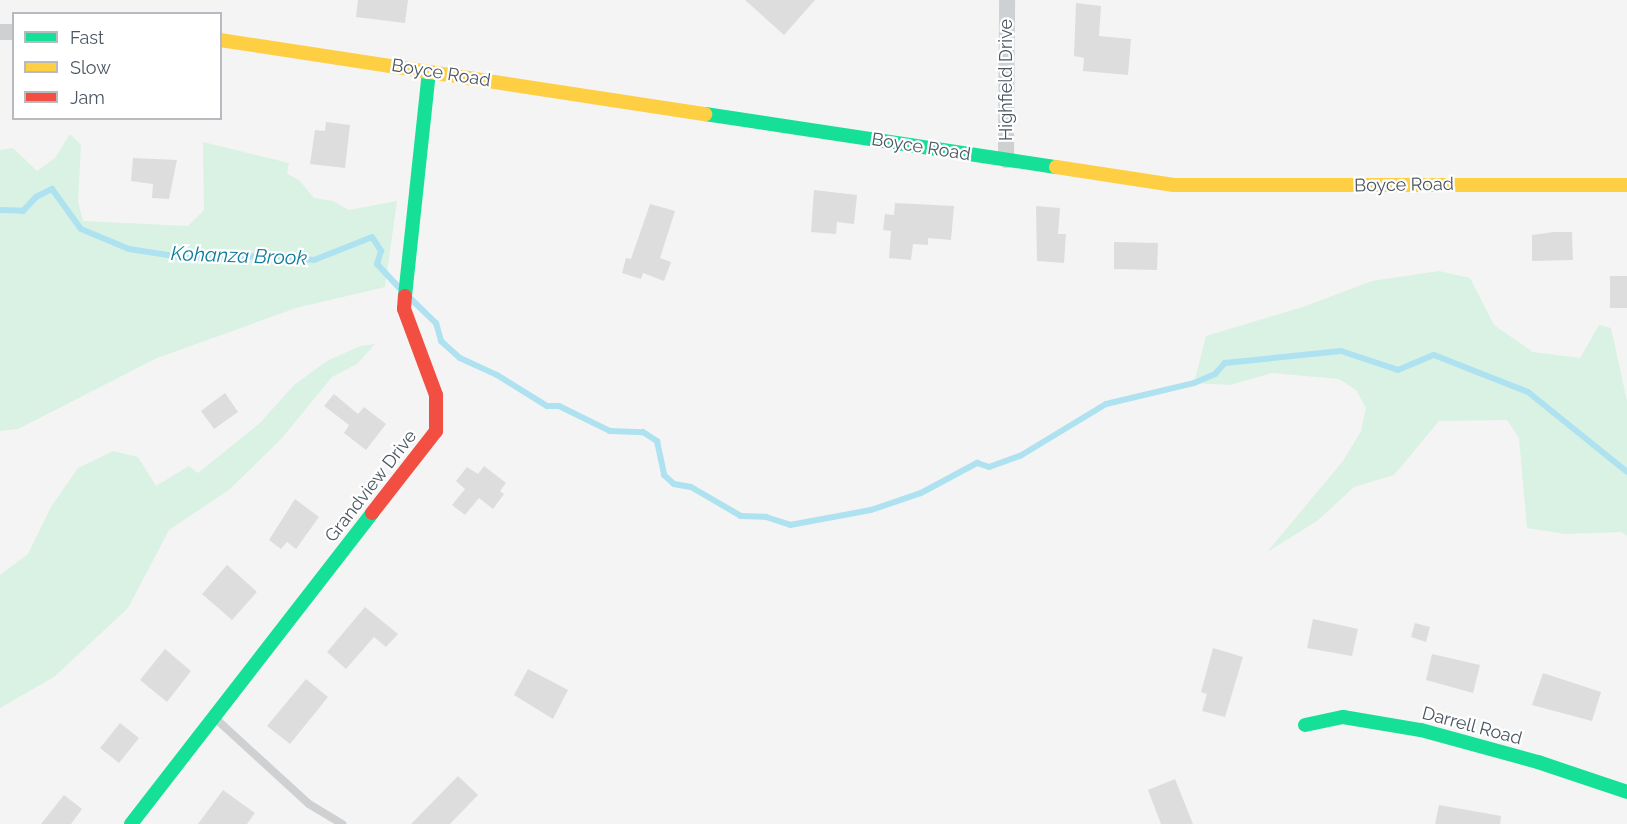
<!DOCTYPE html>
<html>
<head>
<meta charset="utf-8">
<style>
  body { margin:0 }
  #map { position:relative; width:1627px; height:824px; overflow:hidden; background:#f4f4f4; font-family:Raleway,sans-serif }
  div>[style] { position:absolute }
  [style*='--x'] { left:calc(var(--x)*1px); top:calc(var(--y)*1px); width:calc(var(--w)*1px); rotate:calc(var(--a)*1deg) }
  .green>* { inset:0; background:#d9f2e3 }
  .stream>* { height:6px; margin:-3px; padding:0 3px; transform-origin:3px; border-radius:3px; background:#aee2f0 }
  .building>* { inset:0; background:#ddddde }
  .lane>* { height:8px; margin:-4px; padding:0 4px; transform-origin:4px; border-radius:4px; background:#ced0d2 }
  .street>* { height:16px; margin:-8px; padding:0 8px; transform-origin:8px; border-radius:8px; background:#ced0d2 }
  .fast>* { height:14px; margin:-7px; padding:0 7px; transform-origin:7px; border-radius:7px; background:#16e098 }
  .slow>* { height:14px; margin:-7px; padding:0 7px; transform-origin:7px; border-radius:7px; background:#ffcf43 }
  .jam>* { height:14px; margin:-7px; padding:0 7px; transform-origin:7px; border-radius:7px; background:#f24e42 }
  span { translate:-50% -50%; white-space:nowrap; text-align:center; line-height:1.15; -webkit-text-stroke:4.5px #fff; paint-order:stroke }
  .street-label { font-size:18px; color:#4a5661 }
  .water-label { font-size:20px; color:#0c7c9b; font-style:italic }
  .legend { position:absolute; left:12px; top:12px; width:210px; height:108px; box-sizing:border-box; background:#fff; border:2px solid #b7bbc0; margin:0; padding:8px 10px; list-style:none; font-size:18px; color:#4a5661 }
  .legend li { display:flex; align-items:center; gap:12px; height:30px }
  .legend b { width:30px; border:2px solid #b7bbc0 }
</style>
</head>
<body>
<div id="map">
  <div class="green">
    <div style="clip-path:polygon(70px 134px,81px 145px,78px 201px,83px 221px,188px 226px,204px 210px,203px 142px,289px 163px,287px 174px,299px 180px,314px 198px,333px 201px,349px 210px,397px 201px,385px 287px,296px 308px,157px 358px,18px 429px,0 431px,0 150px,13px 148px,37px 171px,55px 158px)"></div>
    <div style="clip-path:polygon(1439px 271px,1470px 278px,1494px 325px,1533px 352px,1580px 358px,1599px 325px,1611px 328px,1627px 401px,1627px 536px,1621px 532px,1565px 534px,1527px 528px,1519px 438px,1507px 420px,1439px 421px,1394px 475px,1354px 487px,1317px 521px,1267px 552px,1343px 461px,1361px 431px,1366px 408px,1356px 390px,1339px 379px,1272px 373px,1230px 385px,1194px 383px,1206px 336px,1303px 307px,1372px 281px)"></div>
    <div style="clip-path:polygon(375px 344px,357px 364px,332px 377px,282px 438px,230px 489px,169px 530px,128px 608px,54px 677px,0 708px,0 575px,28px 554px,51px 507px,78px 468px,113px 451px,138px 457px,156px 486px,189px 466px,198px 473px,260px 423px,294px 385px,327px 361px,360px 346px)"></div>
  </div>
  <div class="stream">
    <div style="--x:0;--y:210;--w:23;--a:2"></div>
    <div style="--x:23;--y:211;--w:19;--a:-47"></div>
    <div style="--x:36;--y:197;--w:18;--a:-27"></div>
    <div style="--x:52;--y:189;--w:49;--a:54.1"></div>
    <div style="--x:81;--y:229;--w:52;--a:22.6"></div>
    <div style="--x:129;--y:249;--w:59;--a:8.8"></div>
    <div style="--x:187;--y:258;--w:88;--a:-1.3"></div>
    <div style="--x:275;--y:256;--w:39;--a:6"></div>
    <div style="--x:314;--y:260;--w:62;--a:-21.6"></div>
    <div style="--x:372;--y:237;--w:17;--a:57"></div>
    <div style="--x:381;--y:251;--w:14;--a:107"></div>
    <div style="--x:377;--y:264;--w:33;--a:47"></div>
    <div style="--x:411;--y:299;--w:35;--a:44"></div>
    <div style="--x:436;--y:323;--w:19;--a:74"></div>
    <div style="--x:441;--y:341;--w:25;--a:42"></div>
    <div style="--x:460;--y:358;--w:41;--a:24.7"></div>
    <div style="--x:497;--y:375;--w:59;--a:31.8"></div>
    <div style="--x:547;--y:406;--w:12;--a:0"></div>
    <div style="--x:559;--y:406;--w:57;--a:26.1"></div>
    <div style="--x:610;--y:431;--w:33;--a:2"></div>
    <div style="--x:643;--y:432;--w:17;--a:33"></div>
    <div style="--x:657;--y:441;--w:35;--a:78"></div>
    <div style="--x:664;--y:475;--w:13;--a:42"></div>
    <div style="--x:674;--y:484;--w:17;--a:10"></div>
    <div style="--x:691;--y:487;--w:58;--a:30.1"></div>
    <div style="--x:741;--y:516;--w:25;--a:2"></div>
    <div style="--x:766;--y:517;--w:25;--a:18"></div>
    <div style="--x:790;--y:525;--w:82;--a:-10.5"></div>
    <div style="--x:871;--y:510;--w:53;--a:-18.8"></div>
    <div style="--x:921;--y:493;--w:64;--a:-28.2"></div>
    <div style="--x:977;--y:463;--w:13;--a:18"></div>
    <div style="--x:989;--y:467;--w:33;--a:-20"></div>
    <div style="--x:1020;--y:456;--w:100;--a:-31.2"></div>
    <div style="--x:1106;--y:404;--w:90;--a:-13.4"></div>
    <div style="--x:1194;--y:383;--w:23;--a:-23"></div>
    <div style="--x:1215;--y:374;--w:15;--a:-48"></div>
    <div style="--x:1225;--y:363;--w:117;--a:-5.9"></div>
    <div style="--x:1341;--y:351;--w:60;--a:18.4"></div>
    <div style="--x:1398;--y:370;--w:39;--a:-23"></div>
    <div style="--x:1434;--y:355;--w:101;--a:21.5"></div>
    <div style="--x:1528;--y:392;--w:127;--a:38.9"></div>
  </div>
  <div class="building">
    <div style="clip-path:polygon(358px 0,408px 0,405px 23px,356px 17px)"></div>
    <div style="clip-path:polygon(745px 0,815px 0,784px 35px)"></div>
    <div style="clip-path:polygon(1076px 3px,1101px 6px,1099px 36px,1131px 39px,1128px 75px,1083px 71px,1084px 58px,1074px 56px)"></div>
    <div style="clip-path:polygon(326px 122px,350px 125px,345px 168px,310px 164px,315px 130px,325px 131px)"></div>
    <div style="clip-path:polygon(133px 158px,177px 160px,169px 199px,152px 198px,153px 184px,131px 181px)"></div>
    <div style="clip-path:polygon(814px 190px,857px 195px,854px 224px,837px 222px,836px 234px,811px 232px)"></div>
    <div style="clip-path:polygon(895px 203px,954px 206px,951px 240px,928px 238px,928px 245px,913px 244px,911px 260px,889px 258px,891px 231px,883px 230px,885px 214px,894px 215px)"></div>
    <div style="clip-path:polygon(650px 204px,675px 211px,660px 258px,671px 262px,664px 281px,643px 273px,641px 279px,622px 273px,626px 258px,631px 259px)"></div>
    <div style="clip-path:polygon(1036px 206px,1060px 208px,1058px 234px,1066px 234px,1064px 263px,1037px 261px)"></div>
    <div style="clip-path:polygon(1554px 232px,1572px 232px,1573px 260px,1532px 261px,1532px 235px)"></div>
    <div style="clip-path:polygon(1114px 242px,1158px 243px,1157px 270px,1114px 269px)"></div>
    <div style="clip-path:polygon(1610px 276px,1627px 276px,1627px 308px,1610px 308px)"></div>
    <div style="clip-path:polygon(225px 393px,238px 412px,214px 429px,201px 411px)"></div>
    <div style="clip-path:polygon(334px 394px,358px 414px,364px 407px,386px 424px,366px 450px,344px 433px,349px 425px,324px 406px)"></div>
    <div style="clip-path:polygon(484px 466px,506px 483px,500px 491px,504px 494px,493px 509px,479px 498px,465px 515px,452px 505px,465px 489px,456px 481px,467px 467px,478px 474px)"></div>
    <div style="clip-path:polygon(295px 499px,319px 517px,296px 549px,287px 542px,281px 549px,269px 540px)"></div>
    <div style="clip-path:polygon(227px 565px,257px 592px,232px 620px,202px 594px)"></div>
    <div style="clip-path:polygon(365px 607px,398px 634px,386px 647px,374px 637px,346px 669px,327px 652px)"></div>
    <div style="clip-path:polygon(1313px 619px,1358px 629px,1352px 656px,1307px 648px)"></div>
    <div style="clip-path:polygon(1415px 623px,1430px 627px,1426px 642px,1411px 637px)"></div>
    <div style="clip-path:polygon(1213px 648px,1243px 657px,1225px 717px,1202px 711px,1207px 694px,1201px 692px)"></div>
    <div style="clip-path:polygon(165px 649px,191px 671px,167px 702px,140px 680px)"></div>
    <div style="clip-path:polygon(1432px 654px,1480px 665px,1473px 693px,1426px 680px)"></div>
    <div style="clip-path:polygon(528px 669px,568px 690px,553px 719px,514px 695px)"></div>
    <div style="clip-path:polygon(1543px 673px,1601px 692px,1592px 721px,1532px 705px)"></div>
    <div style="clip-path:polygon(306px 679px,328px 697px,290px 744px,267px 726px)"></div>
    <div style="clip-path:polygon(120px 723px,139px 738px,119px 763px,100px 748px)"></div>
    <div style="clip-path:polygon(458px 776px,478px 795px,450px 824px,411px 824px)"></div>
    <div style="clip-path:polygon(1175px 779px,1193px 824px,1161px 824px,1148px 790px)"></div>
    <div style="clip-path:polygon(223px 790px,255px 813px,247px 824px,198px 824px)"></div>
    <div style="clip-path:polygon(64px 795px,82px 809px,71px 824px,41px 824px)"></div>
    <div style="clip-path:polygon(1439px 805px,1501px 816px,1500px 824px,1435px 824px)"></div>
  </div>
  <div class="lane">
    <div style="--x:215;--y:718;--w:127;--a:42.5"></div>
    <div style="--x:309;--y:804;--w:39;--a:31"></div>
  </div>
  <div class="street">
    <div style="--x:0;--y:32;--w:14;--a:0"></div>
    <div style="--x:1006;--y:160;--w:160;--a:-89.6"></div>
  </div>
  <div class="fast">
    <div style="--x:705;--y:114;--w:355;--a:8.6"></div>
    <div style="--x:405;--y:296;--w:225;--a:-83.9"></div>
    <div style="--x:1305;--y:725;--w:39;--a:-12"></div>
    <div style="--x:1343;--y:717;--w:79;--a:9.5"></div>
    <div style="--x:1421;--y:730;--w:121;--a:15.3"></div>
    <div style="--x:1538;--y:762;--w:94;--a:18.6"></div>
    <div style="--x:131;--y:824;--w:393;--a:-52.2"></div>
  </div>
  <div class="slow">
    <div style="--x:220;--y:40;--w:491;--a:8.7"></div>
    <div style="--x:1056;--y:167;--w:119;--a:8.7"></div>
    <div style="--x:1174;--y:185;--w:453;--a:0"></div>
  </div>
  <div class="jam">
    <div style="--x:372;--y:513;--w:104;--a:-52"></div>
    <div style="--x:436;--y:431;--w:36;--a:-90"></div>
    <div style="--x:436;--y:395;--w:92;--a:-110.4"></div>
    <div style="--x:404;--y:309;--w:13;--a:-86"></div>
  </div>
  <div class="street-label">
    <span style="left:441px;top:73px;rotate:9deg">Boyce Road</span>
    <span style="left:1006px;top:80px;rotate:-90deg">Highfield Drive</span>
    <span style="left:921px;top:147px;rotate:9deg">Boyce Road</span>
    <span style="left:1404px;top:185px;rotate:-1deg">Boyce Road</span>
    <span style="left:371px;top:486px;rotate:-52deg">Grandview Drive</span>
    <span style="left:1472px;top:726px;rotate:15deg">Darrell Road</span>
  </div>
  <div class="water-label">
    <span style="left:239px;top:256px;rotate:2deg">Kohanza Brook</span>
  </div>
  <ul class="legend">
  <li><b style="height:8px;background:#16e098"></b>Fast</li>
  <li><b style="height:8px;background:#ffcf43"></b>Slow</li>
  <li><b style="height:8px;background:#f24e42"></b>Jam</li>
  </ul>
</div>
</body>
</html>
